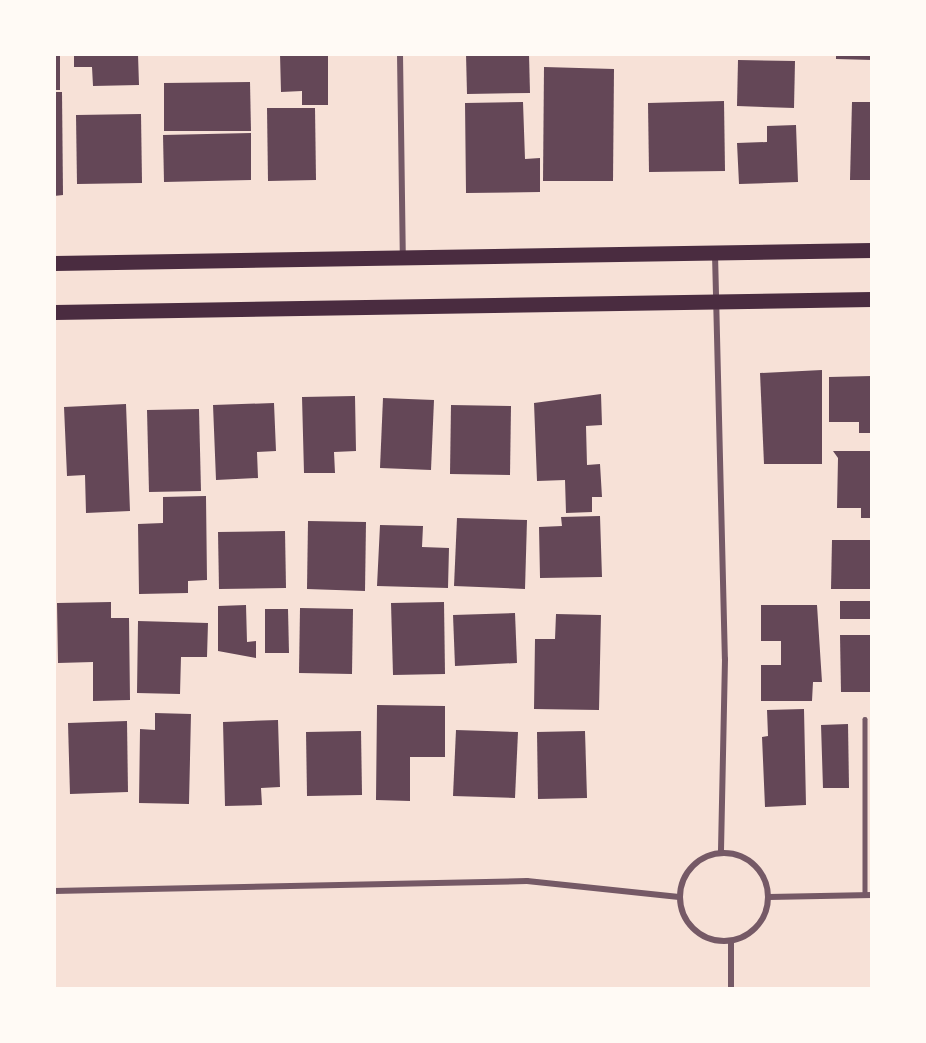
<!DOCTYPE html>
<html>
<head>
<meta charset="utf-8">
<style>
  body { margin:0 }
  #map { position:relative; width:926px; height:1043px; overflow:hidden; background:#f7e1d7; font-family:"Source Sans 3",sans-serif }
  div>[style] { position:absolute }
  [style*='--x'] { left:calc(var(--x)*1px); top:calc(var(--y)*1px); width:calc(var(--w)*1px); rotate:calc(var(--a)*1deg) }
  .building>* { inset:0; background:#644757 }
  .service>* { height:4.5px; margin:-2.25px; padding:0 2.25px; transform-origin:2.25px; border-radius:2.25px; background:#755966 }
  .minor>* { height:6px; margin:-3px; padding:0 3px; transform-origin:3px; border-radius:3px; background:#755966 }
  .minor>.ring { margin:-3px; padding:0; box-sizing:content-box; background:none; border:6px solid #755966; border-radius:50% }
  .primary>* { height:15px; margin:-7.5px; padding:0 7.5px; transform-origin:7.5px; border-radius:7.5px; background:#4a2c40 }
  span { translate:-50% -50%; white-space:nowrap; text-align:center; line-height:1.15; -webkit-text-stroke:6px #fffaf5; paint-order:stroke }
  .frame { position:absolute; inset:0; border:56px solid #fffaf5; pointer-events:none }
</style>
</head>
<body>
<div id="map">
  <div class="building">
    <div style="clip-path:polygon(54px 54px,60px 54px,60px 90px,54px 90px)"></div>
    <div style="clip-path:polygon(74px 54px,138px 54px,139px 85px,93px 86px,92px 67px,74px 67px)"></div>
    <div style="clip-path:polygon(280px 54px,328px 54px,328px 105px,302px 105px,302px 91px,281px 92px)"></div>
    <div style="clip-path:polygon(466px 54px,529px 54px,530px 93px,467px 94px)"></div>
    <div style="clip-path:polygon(836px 54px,872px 54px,872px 60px,836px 59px)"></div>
    <div style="clip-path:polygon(738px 60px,795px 61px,794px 108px,737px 106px)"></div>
    <div style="clip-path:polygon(544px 67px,614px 69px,613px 181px,543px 181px)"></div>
    <div style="clip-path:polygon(250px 82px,251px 131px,164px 131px,164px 83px)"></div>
    <div style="clip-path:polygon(54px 92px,62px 92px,63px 195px,54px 196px)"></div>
    <div style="clip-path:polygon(724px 101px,725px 171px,649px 172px,648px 103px)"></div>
    <div style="clip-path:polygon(523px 102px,525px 159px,540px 158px,540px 192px,466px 193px,465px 103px)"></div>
    <div style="clip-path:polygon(852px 102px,872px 102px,872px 180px,850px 180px)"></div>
    <div style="clip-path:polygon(267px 108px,315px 108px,316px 180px,268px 181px)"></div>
    <div style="clip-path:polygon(141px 114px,142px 183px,77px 184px,76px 115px)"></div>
    <div style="clip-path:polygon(796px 125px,798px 182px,739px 184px,737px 143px,767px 142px,767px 126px)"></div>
    <div style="clip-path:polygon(251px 133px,251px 180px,164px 182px,163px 135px)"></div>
    <div style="clip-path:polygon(822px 370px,822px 464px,764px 464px,760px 373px)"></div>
    <div style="clip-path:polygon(872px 376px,872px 433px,859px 433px,859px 422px,829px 422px,829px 377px)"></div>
    <div style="clip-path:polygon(601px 394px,602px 425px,586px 426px,587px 465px,600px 464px,602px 497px,592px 497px,592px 512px,566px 513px,565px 480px,537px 481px,534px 403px)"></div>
    <div style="clip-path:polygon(355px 396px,356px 451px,334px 452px,335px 473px,304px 473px,302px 397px)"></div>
    <div style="clip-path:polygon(383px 398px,434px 400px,431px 470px,380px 468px)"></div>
    <div style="clip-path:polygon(274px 403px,276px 451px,257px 452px,258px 478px,216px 480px,213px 405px)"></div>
    <div style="clip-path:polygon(126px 404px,130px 511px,86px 513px,85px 475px,67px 476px,64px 407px)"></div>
    <div style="clip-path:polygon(451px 405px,511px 406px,510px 475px,450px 474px)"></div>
    <div style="clip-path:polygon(199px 409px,201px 491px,149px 492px,147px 410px)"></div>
    <div style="clip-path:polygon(833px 451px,872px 451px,872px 518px,861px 518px,861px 508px,837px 508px,838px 458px)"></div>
    <div style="clip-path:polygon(206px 496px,207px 580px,188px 581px,188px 593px,139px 594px,138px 524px,163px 523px,163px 497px)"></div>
    <div style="clip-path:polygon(600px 516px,602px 577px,540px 578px,539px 527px,562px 526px,561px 517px)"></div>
    <div style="clip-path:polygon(457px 518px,527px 520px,525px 589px,454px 586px)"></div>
    <div style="clip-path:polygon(308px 521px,366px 522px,365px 591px,307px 589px)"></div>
    <div style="clip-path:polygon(380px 525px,423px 526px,422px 547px,449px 548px,448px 588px,377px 586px)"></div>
    <div style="clip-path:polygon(285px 531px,286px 588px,219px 589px,218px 532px)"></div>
    <div style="clip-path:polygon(832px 540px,872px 540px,872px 589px,831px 589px)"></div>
    <div style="clip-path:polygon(840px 601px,872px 601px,872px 619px,840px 619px)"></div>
    <div style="clip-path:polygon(111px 602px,111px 618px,129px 618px,130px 700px,93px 701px,93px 662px,58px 663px,57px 603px)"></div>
    <div style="clip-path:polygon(444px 602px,445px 674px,393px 675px,391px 603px)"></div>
    <div style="clip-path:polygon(246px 605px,247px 642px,256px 641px,256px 658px,218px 651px,218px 606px)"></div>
    <div style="clip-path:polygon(761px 605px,817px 605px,822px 682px,813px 682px,812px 701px,761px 701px,761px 665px,781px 665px,781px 641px,761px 641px)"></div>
    <div style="clip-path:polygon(300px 608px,353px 609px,352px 674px,299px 673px)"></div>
    <div style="clip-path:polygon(265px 609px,288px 609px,289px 653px,265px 653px)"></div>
    <div style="clip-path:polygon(515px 613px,517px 663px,455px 666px,453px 615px)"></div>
    <div style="clip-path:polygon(556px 614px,601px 615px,599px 710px,534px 709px,535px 639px,555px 639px)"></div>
    <div style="clip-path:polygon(138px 621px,208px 623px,207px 657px,181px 657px,180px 694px,137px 693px)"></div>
    <div style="clip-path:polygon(840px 635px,872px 635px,872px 692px,841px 692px)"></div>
    <div style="clip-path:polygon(377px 705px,445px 706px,445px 757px,410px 757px,410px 801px,376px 800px)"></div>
    <div style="clip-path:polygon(804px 709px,806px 805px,765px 807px,762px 737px,768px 736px,767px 710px)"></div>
    <div style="clip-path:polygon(155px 713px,191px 714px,189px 804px,139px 803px,140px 729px,155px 730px)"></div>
    <div style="clip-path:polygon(278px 720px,280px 787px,261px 788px,262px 805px,225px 806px,223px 722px)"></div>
    <div style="clip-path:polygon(127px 721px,128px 792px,70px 794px,68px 723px)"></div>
    <div style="clip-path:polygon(848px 724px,849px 788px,823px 788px,821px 725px)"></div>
    <div style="clip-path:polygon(456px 730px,518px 732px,515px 798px,453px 796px)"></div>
    <div style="clip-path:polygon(361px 731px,362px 795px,307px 796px,306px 732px)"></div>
    <div style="clip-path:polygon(585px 731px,587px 798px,538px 799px,537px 732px)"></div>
  </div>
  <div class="service">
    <div style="--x:865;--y:719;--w:176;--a:90"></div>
  </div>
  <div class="minor">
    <div style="--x:400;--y:54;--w:204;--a:89.2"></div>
    <div style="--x:715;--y:254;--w:405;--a:88.6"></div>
    <div style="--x:725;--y:659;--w:194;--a:91.2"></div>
    <div class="ring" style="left:680px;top:853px;width:82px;height:82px"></div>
    <div style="--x:54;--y:891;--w:473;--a:-1.2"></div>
    <div style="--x:527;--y:881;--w:153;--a:6"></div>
    <div style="--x:769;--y:897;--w:103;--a:-1.1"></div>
    <div style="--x:731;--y:989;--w:48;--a:-90"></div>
  </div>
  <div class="primary">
    <div style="--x:54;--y:263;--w:818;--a:-0.91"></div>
    <div style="--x:54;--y:312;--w:818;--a:-0.91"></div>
  </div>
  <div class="frame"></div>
</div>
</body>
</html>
